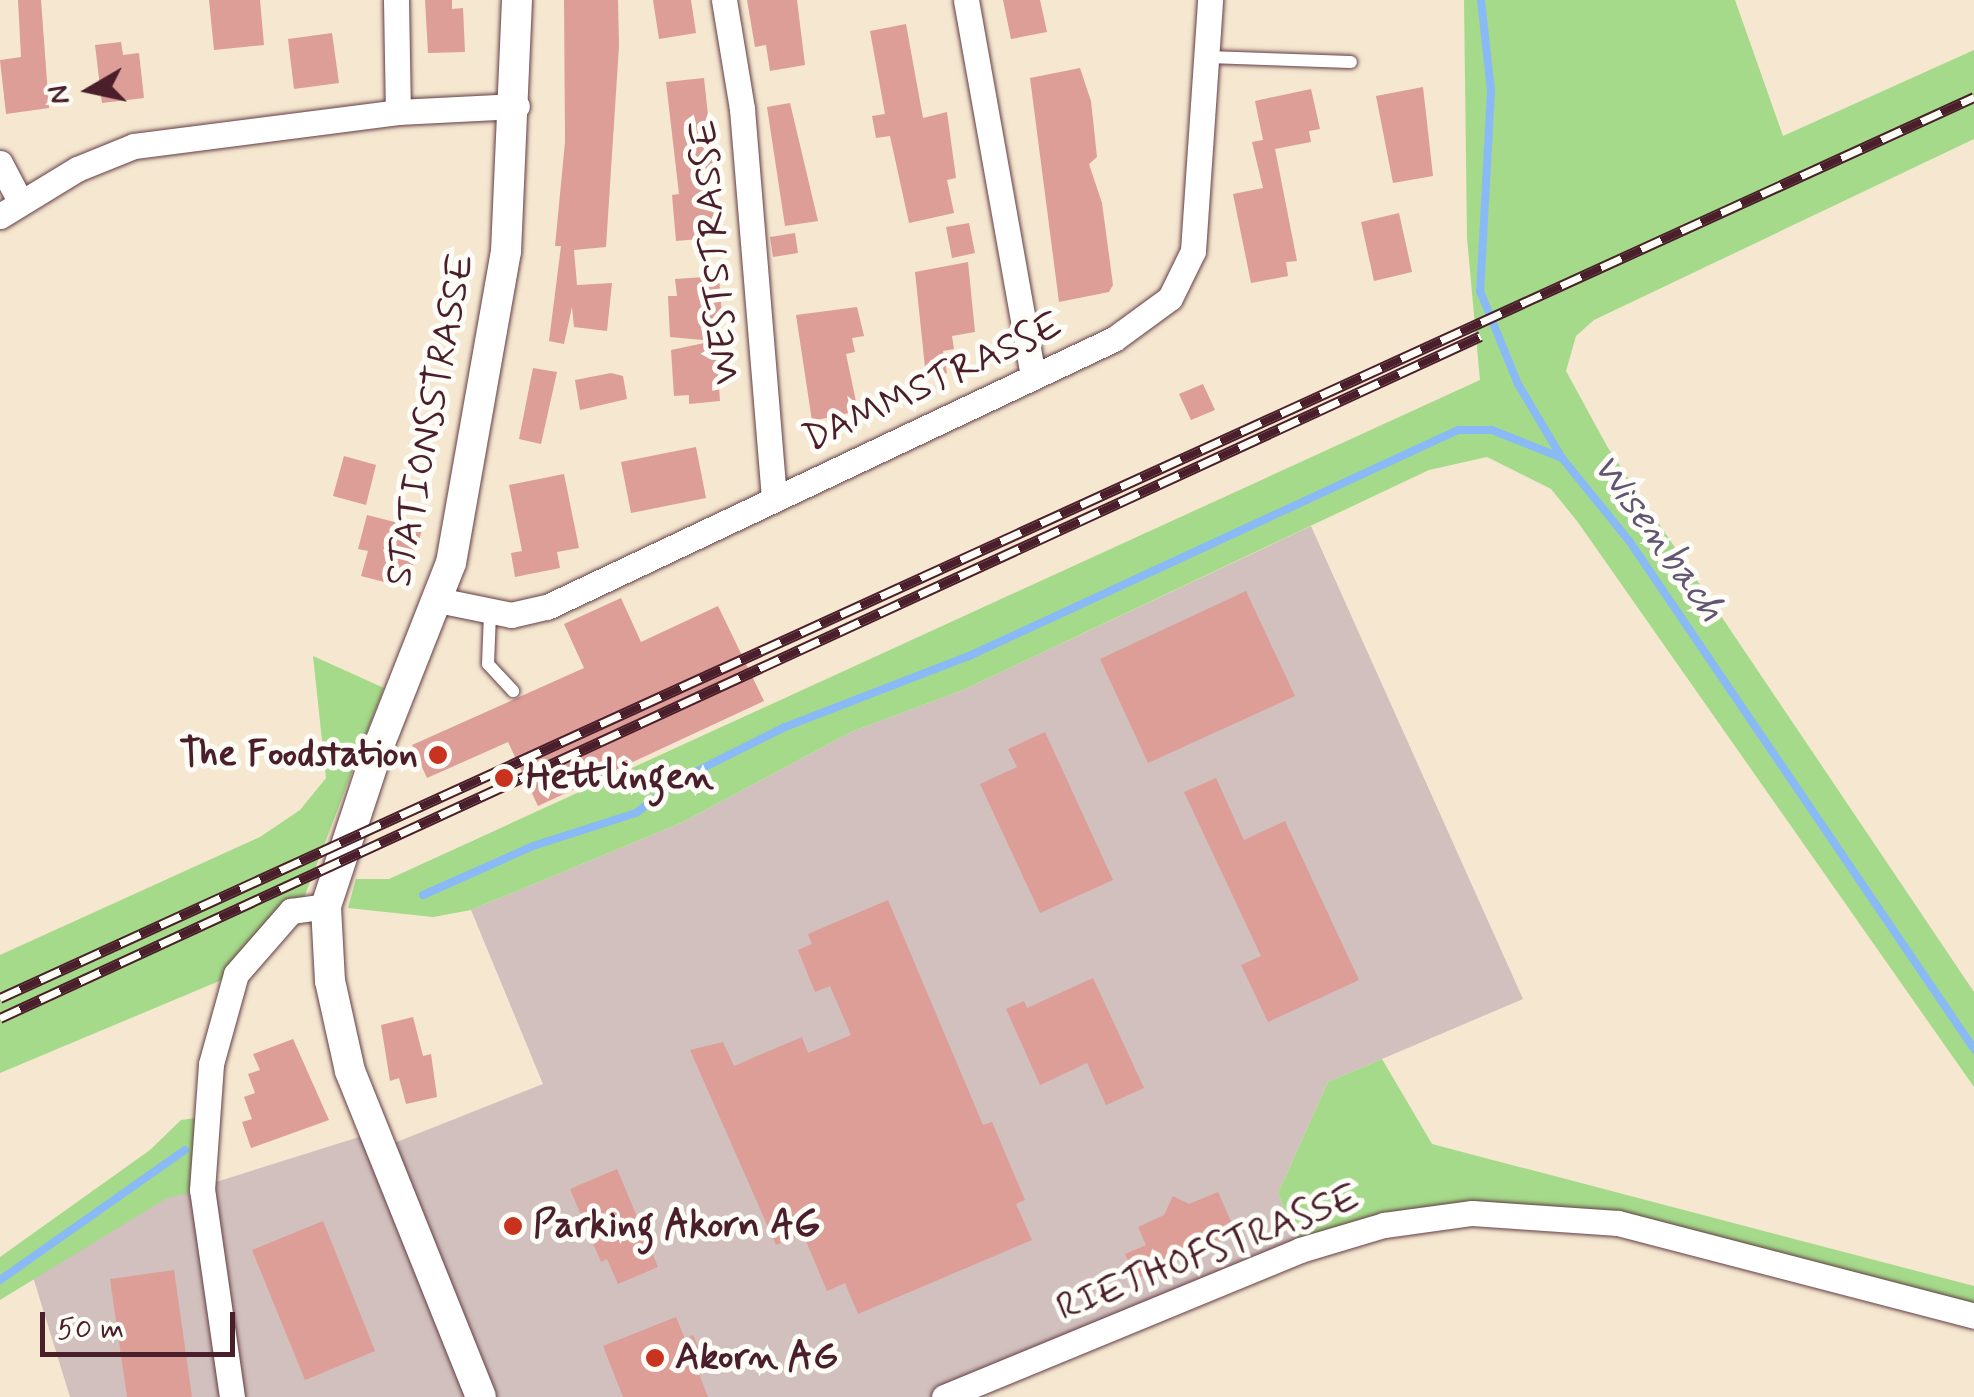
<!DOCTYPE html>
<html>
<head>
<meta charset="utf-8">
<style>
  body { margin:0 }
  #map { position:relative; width:1974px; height:1397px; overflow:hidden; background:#f5e7d0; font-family:Mynerve,sans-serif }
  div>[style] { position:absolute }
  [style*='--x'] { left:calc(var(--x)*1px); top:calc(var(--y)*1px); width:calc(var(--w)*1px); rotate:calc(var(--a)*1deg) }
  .industrial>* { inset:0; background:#d1c0bd }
  .green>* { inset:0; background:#a5da8a }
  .stream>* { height:8px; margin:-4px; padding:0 4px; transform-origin:4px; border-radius:4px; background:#8abaf5 }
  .building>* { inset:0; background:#dc9e96 }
  .roads { filter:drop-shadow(0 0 2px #643d44) drop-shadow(0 0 2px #643d44) }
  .service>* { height:12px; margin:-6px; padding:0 6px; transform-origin:6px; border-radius:6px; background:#fff }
  .minor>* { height:25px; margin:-12.5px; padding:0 12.5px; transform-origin:12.5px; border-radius:12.5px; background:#fff }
  .tertiary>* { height:30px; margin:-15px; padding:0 15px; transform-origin:15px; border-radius:15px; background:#fff }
  .rail>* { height:11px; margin-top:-5.5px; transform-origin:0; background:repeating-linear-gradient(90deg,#fdfcf7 0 22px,#4a1f2b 0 44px); box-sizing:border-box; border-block:2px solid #4a1f2b }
  .dots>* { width:28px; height:28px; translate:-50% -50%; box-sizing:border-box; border:5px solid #fdfcf7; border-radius:50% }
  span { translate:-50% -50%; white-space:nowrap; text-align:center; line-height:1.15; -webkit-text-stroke:10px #fdfcf7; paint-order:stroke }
  .street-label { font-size:38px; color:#4a1f2b }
  .poi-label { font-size:38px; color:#4a1f2b; font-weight:700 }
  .right { translate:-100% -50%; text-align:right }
  .left { translate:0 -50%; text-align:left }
  .water-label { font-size:40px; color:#605572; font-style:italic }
  .north { position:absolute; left:40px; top:40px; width:100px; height:100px; -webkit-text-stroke:8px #fdfcf7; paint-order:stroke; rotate:261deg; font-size:28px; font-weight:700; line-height:40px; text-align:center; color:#4a1f2b }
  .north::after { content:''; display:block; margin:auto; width:35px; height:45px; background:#4a1f2b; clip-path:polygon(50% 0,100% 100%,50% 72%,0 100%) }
  .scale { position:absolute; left:40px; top:1312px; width:195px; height:45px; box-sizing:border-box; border:5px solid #4a1f2b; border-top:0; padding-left:12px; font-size:30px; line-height:35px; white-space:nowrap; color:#4a1f2b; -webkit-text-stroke:8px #fdfcf7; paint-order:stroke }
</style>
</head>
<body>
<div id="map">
  <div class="industrial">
    <div style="clip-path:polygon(1311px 526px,1523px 999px,1328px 1082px,1278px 1193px,1300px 1250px,944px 1397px,70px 1397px,33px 1277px,168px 1197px,372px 1133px,379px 1149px,543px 1084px,471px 910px,683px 822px,851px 732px,963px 690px)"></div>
  </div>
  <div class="green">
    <div style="clip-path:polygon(1464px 0,1735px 0,1783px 136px,1974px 50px,1974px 139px,1594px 320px,1576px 336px,1566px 371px,1608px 448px,1974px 992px,1974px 1087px,1577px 521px,1551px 489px,1487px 457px,1429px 470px,963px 690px,851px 732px,683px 822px,471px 910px,433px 917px,348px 908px,356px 879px,389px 879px,1480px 380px,1467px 238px)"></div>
    <div style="clip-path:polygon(313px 656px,384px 688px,305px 895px,236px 974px,0 1073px,0 955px,260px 837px,300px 810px,326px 778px)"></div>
    <div style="clip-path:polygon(1382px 1059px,1432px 1144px,1974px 1286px,1974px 1316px,1519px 1213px,1300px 1250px,1278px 1193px,1328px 1082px)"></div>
    <div style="clip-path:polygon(203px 1117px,202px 1190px,167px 1198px,0 1300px,0 1257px,150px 1150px,181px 1120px)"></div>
  </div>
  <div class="stream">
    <div style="--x:1481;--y:0;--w:92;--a:83.7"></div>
    <div style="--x:1491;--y:91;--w:200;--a:93.1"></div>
    <div style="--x:1480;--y:291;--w:100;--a:67.8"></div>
    <div style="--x:1518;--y:384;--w:86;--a:59.3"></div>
    <div style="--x:1562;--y:458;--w:108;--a:51"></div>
    <div style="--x:1630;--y:542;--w:613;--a:55.84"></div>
    <div style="--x:423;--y:895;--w:120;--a:-24"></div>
    <div style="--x:533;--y:846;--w:108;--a:-17.8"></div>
    <div style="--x:636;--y:813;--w:56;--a:-37.1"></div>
    <div style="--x:681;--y:779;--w:116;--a:-26.6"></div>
    <div style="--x:785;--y:727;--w:197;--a:-21.1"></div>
    <div style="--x:969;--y:656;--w:539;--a:-24.8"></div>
    <div style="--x:1458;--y:430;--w:34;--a:0"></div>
    <div style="--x:1492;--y:430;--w:75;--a:21.8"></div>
    <div style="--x:0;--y:1280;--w:226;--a:-35.1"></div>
  </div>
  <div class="building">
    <div style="clip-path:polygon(18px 0,41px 0,49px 108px,6px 114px,0 60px,21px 57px)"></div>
    <div style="clip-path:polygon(209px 0,260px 0,264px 45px,214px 50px)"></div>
    <div style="clip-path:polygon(425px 0,452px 0,452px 9px,463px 8px,465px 52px,428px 53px)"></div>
    <div style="clip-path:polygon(564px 0,618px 0,619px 46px,606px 247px,574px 250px,577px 285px,612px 283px,607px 331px,574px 327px,572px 307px,564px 344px,549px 341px,561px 246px,555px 246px,565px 142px)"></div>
    <div style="clip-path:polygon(653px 0,691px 0,696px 33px,659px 39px)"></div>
    <div style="clip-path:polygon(747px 0,797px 0,805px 65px,770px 71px,766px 45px,755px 47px)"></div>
    <div style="clip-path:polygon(1003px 0,1040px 0,1047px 32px,1011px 39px)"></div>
    <div style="clip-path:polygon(906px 24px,923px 118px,947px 112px,956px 178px,947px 180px,954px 213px,909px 223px,890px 136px,876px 138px,872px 116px,885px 114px,870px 31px)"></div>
    <div style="clip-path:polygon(332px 33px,339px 83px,294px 89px,288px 39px)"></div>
    <div style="clip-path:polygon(121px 42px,123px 55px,139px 53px,144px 98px,102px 103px,95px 45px)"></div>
    <div style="clip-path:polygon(1080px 68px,1091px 101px,1097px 157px,1089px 164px,1102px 203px,1113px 285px,1109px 292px,1059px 302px,1030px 78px)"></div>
    <div style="clip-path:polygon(704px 78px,721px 237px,676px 241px,672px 195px,679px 194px,666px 82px)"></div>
    <div style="clip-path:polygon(1423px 87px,1433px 176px,1393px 183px,1376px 96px)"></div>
    <div style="clip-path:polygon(1311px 89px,1320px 129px,1309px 131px,1311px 142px,1275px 149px,1297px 261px,1286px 262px,1288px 276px,1251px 283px,1233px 194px,1263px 188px,1252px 142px,1263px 140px,1255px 101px)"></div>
    <div style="clip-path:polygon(790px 103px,818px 221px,785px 226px,767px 107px)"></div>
    <div style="clip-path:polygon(1399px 213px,1412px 272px,1374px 281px,1361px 222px)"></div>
    <div style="clip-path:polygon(969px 223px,975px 253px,952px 258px,946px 227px)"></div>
    <div style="clip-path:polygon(795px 233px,798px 253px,773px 257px,770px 237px)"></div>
    <div style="clip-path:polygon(968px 262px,975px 332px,952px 336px,954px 349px,943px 351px,947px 373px,926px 377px,915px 272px)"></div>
    <div style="clip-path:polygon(719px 276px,722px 316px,714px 316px,720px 401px,689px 404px,689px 395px,674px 396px,671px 350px,714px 341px,670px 337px,668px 296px,677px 296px,675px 279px)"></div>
    <div style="clip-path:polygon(857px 307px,864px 336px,852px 338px,855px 352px,846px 354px,858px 411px,812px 421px,796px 315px)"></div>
    <div style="clip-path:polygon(533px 368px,557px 372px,541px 444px,519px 439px)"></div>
    <div style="clip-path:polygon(611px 373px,623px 376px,627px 399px,580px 410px,575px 380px)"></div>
    <div style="clip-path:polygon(1203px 384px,1215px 410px,1191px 420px,1179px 394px)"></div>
    <div style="clip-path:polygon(696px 447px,706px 498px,631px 513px,621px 462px)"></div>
    <div style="clip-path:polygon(344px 456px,376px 465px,366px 505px,333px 496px)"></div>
    <div style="clip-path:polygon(564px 474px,579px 548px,557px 552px,560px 568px,515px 577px,511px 553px,522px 551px,509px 485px)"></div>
    <div style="clip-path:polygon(367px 515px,422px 529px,407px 588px,361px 576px,368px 551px,358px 549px)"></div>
    <div style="clip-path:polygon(1246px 591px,1295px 696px,1148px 763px,1100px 659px)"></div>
    <div style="clip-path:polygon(621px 598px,641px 642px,718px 606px,764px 701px,538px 806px,508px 742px,427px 778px,412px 745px,584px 668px,564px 624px)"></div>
    <div style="clip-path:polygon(1045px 732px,1113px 880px,1040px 913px,980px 784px,1017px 767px,1008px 749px)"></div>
    <div style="clip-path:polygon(1216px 778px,1244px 840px,1285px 821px,1359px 980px,1268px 1022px,1241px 965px,1261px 956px,1184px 792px)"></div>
    <div style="clip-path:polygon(888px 900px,983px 1125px,992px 1122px,1025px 1200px,1016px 1204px,1032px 1240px,858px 1314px,845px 1283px,827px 1291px,803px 1234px,776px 1245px,690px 1050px,723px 1042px,734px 1066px,802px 1037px,808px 1053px,851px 1035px,830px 986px,815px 992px,798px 950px,812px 944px,808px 934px)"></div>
    <div style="clip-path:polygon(1093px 978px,1144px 1088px,1106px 1105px,1087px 1063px,1040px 1085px,1006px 1009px,1024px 1001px,1027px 1008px)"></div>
    <div style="clip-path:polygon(413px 1017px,423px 1056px,431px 1054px,437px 1097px,406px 1104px,399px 1078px,390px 1081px,381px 1025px)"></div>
    <div style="clip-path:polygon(293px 1039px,329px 1120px,251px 1148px,242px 1122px,252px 1119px,244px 1097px,255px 1093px,248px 1074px,260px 1070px,253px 1054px)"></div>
    <div style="clip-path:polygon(617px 1169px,658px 1267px,618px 1284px,607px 1259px,601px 1262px,570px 1189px)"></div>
    <div style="clip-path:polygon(1218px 1192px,1237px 1235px,1136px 1279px,1125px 1254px,1146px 1245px,1138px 1227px,1164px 1215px,1173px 1196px,1189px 1204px)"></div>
    <div style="clip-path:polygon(323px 1221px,375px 1351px,305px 1380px,252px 1250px)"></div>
    <div style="clip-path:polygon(174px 1270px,192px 1397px,127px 1397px,110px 1279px)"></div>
    <div style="clip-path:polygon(676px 1317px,685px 1339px,693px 1335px,708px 1370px,699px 1374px,708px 1397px,623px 1397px,603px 1346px)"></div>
  </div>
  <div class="roads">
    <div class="service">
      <div style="--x:1207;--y:57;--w:144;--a:2"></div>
      <div style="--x:490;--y:614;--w:50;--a:92.3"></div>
      <div style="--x:488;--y:664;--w:37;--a:47"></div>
    </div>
    <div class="minor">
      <div style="--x:396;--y:0;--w:112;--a:89"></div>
      <div style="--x:724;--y:0;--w:110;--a:80.6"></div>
      <div style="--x:742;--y:109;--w:391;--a:85.3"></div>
      <div style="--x:966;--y:0;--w:383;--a:79.9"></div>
      <div style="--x:0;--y:163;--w:45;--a:62.3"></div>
      <div style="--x:0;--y:216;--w:90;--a:-31.4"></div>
      <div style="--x:77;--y:169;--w:61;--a:-22"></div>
      <div style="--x:134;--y:146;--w:266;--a:-7.3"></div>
      <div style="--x:398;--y:112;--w:119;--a:-2.9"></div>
      <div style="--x:438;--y:600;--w:75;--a:11.6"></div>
      <div style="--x:511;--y:615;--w:37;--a:-13"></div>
      <div style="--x:547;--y:607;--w:627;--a:-25.3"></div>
      <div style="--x:1114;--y:339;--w:69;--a:-36.2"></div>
      <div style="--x:1170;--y:298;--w:52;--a:-63.9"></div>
      <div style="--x:1193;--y:251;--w:252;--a:-86.1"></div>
      <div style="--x:232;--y:1397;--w:209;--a:-98.2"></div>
      <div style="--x:202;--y:1190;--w:126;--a:-85.9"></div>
      <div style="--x:211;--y:1064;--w:93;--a:-74.5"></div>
      <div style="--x:236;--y:974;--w:84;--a:-48.9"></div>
      <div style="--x:291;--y:911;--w:35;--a:-8"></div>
      <div style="--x:944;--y:1397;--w:385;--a:-22.4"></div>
      <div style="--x:1300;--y:1250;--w:88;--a:-16.6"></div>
      <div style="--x:1384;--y:1225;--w:89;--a:-7.8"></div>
      <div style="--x:1472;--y:1213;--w:146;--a:3.9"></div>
      <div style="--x:1618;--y:1223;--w:368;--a:14.6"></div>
    </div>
    <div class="tertiary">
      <div style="--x:481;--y:1397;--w:351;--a:-111.9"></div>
      <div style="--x:350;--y:1071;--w:92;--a:-102.5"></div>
      <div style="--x:330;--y:981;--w:75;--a:-93.1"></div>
      <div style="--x:326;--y:906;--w:172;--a:-71.7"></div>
      <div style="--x:380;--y:743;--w:193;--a:-68.5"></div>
      <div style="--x:451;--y:563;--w:316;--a:-80"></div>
      <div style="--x:506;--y:252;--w:252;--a:-87.5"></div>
    </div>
  </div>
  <div class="rail">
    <div style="--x:0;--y:998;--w:2170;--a:-24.53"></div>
    <div style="--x:0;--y:1018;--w:1630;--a:-24.73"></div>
  </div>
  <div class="dots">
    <div style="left:438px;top:755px;background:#c8321e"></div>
    <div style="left:504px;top:778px;background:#c8321e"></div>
    <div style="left:513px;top:1226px;background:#c8321e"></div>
    <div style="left:655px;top:1358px;background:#c8321e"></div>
  </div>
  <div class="street-label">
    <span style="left:716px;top:252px;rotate:-95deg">WESTSTRASSE</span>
    <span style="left:933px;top:383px;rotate:-25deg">DAMMSTRASSE</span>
    <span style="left:431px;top:420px;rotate:-79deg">STATIONSSTRASSE</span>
    <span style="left:1208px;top:1253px;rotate:-21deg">RIETHOFSTRASSE</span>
  </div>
  <div class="poi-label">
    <span class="right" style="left:418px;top:755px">The Foodstation</span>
    <span class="left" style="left:526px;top:778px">Hettlingen</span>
    <span class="left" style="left:533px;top:1226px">Parking Akorn AG</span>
    <span class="left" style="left:675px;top:1358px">Akorn AG</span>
  </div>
  <div class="water-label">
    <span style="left:1658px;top:538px;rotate:54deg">Wisenbach</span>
  </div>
  <div class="north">N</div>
  <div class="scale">50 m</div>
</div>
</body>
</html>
